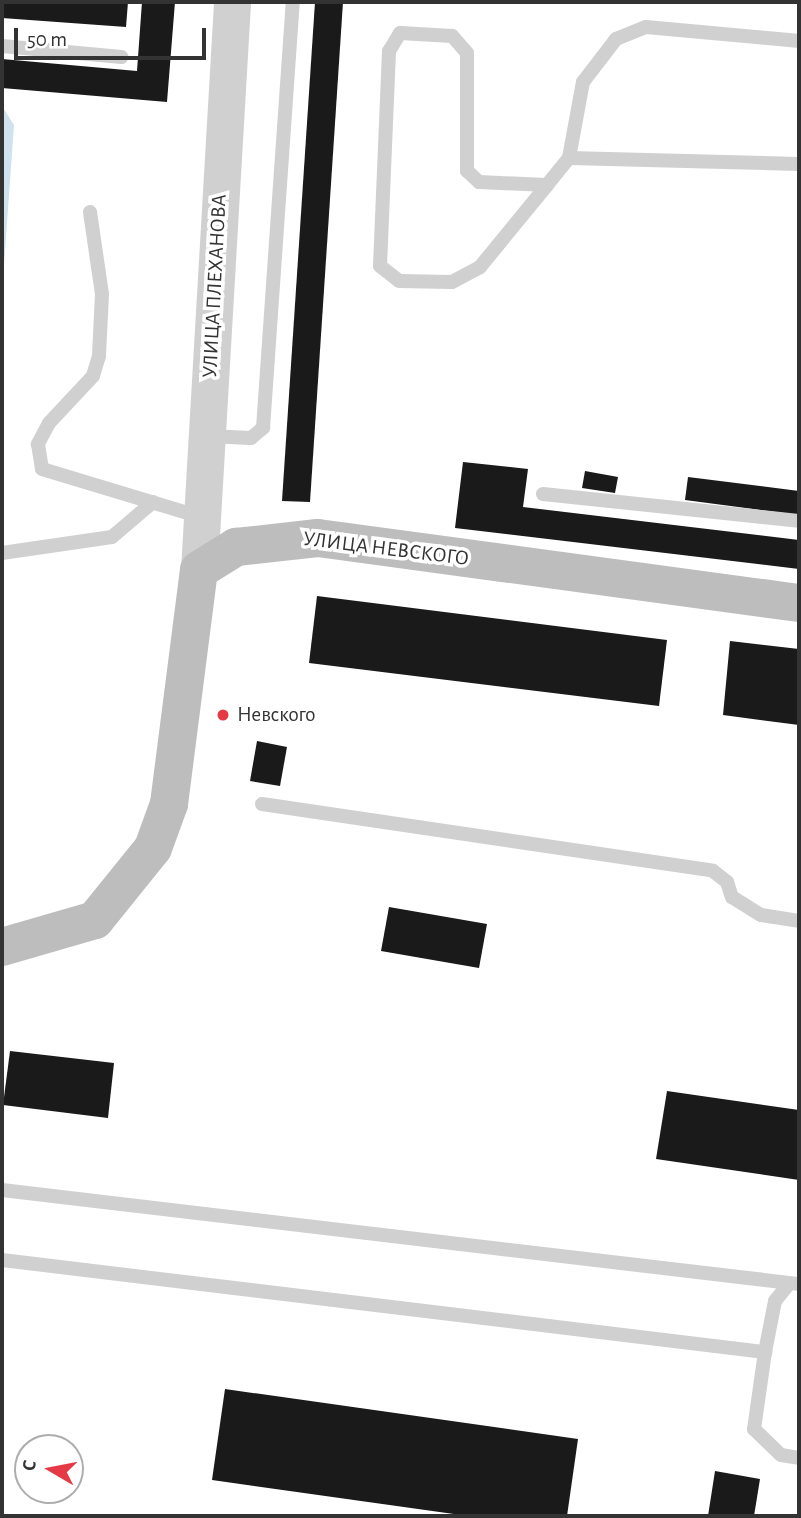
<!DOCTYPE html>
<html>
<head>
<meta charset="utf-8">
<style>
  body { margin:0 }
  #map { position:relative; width:801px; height:1518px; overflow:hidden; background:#fff; font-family:"Alegreya Sans",sans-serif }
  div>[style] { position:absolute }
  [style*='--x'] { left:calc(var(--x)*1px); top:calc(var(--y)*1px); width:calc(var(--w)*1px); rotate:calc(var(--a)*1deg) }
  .water>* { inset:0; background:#cfe2ee }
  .building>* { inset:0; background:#1a1a1a }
  .service>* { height:14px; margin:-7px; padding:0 7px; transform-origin:7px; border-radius:7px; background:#d0d0d0 }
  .tertiary>* { height:37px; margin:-18.5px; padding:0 18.5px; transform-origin:18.5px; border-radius:18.5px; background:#d0d0d0 }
  .secondary>* { height:38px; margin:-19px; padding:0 19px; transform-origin:19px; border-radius:19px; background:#bdbdbd }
  .dots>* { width:19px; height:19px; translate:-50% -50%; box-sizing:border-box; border:4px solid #fff; border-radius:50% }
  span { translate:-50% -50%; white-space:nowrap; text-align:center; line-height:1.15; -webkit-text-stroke:7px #fff; paint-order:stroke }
  .street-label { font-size:21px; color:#333 }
  .poi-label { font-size:21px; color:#333 }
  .left { translate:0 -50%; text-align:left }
  .frame { position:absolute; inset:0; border:4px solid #333; pointer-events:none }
  .north { position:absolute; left:14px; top:1434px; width:70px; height:70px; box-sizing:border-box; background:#fff; border:2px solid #adadad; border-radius:50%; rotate:280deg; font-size:19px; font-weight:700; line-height:28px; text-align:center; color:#333 }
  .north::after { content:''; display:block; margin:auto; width:24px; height:32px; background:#e63946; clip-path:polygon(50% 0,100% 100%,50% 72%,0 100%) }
  .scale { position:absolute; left:14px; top:28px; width:192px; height:32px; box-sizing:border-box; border:4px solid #333; border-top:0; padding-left:9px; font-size:21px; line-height:24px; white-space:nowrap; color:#333; -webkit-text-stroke:5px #fff; paint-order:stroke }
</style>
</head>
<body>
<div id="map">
  <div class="water">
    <div style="clip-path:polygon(2px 106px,14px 125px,2px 293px)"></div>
  </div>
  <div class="building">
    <div style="clip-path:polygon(2px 2px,128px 2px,126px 27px,2px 18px)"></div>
    <div style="clip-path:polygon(142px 2px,175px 2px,167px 102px,2px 88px,2px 59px,137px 71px)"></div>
    <div style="clip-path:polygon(315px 2px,343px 2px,310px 502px,282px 501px)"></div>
    <div style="clip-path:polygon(463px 462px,528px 469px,523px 507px,799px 540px,799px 569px,455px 528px)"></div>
    <div style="clip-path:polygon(585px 471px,618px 477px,615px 493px,582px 488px)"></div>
    <div style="clip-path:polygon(688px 477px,799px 491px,799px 515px,685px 500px)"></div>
    <div style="clip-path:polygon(317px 596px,667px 640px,659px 706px,309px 663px)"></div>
    <div style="clip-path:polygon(730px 641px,799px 649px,799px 725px,723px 715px)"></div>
    <div style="clip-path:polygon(257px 741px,287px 747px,280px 786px,250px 781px)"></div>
    <div style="clip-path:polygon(389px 907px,487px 924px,479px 968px,381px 951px)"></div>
    <div style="clip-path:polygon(10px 1051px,114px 1063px,108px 1118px,3px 1105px)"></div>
    <div style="clip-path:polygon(667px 1091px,799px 1110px,799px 1180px,656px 1159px)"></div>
    <div style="clip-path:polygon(225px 1389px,578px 1439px,567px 1516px,468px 1516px,212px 1480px)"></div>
    <div style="clip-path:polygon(715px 1471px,760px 1479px,754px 1516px,708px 1516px)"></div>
  </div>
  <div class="service">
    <div style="--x:2;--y:46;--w:120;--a:5.3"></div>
    <div style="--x:569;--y:158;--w:77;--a:-79.6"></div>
    <div style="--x:583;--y:82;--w:54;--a:-52.5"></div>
    <div style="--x:616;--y:39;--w:32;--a:-22"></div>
    <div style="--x:646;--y:27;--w:154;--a:5.2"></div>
    <div style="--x:547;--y:185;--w:68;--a:-177.5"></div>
    <div style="--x:479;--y:182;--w:16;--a:-137"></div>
    <div style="--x:467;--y:171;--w:118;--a:-90"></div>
    <div style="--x:467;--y:53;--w:23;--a:-131"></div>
    <div style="--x:452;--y:36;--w:52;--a:-176.7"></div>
    <div style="--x:400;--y:33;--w:21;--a:121"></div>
    <div style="--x:389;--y:51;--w:215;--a:92.4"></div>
    <div style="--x:380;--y:266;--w:24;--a:38"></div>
    <div style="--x:399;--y:281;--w:53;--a:1.1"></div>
    <div style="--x:452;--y:282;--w:32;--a:-28"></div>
    <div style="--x:480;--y:267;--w:106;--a:-50.7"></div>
    <div style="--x:547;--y:185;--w:35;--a:-51"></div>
    <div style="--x:569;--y:158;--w:230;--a:1.5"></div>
    <div style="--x:90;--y:212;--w:83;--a:81.7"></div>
    <div style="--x:102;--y:294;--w:62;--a:92.8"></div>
    <div style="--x:99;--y:356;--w:21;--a:107"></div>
    <div style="--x:93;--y:376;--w:64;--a:133.1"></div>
    <div style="--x:49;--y:423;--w:24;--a:118"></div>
    <div style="--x:38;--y:444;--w:25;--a:81"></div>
    <div style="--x:42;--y:469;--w:166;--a:16.8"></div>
    <div style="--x:208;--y:436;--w:43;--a:2.7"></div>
    <div style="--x:251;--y:438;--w:16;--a:-40"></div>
    <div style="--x:263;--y:428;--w:427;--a:-86"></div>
    <div style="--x:543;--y:494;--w:257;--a:6"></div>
    <div style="--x:2;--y:553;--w:111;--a:-8.3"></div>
    <div style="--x:112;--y:537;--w:54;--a:-40.5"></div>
    <div style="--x:262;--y:804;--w:456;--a:8.4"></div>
    <div style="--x:713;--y:871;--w:18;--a:38"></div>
    <div style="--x:727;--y:882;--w:16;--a:72"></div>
    <div style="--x:732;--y:897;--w:34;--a:32"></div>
    <div style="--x:761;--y:915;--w:38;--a:9"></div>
    <div style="--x:2;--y:1190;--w:803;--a:6.73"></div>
    <div style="--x:2;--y:1260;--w:769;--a:6.88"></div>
    <div style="--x:765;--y:1352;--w:78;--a:98.1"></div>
    <div style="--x:754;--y:1429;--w:37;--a:44"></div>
    <div style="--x:781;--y:1455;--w:18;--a:9"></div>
    <div style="--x:765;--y:1352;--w:52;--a:-78.9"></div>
    <div style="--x:775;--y:1301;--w:22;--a:-51"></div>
  </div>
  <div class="tertiary">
    <div style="--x:199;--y:570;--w:569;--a:-86.67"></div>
  </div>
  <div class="secondary">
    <div style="--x:2;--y:947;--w:97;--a:-16.2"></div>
    <div style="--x:95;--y:920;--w:92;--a:-51.1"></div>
    <div style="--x:153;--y:848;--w:47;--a:-70"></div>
    <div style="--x:169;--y:804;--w:236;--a:-82.7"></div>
    <div style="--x:199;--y:570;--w:44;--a:-31.9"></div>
    <div style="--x:236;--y:547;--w:82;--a:-6.3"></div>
    <div style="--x:318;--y:538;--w:485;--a:7.7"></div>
  </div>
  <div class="dots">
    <div style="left:223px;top:715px;background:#e63946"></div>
  </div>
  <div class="street-label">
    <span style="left:215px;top:286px;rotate:-87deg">УЛИЦА ПЛЕХАНОВА</span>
    <span style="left:386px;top:549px;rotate:7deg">УЛИЦА НЕВСКОГО</span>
  </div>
  <div class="poi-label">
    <span class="left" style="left:237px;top:715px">Невского</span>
  </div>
  <div class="frame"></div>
  <div class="north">С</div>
  <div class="scale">50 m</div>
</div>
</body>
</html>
